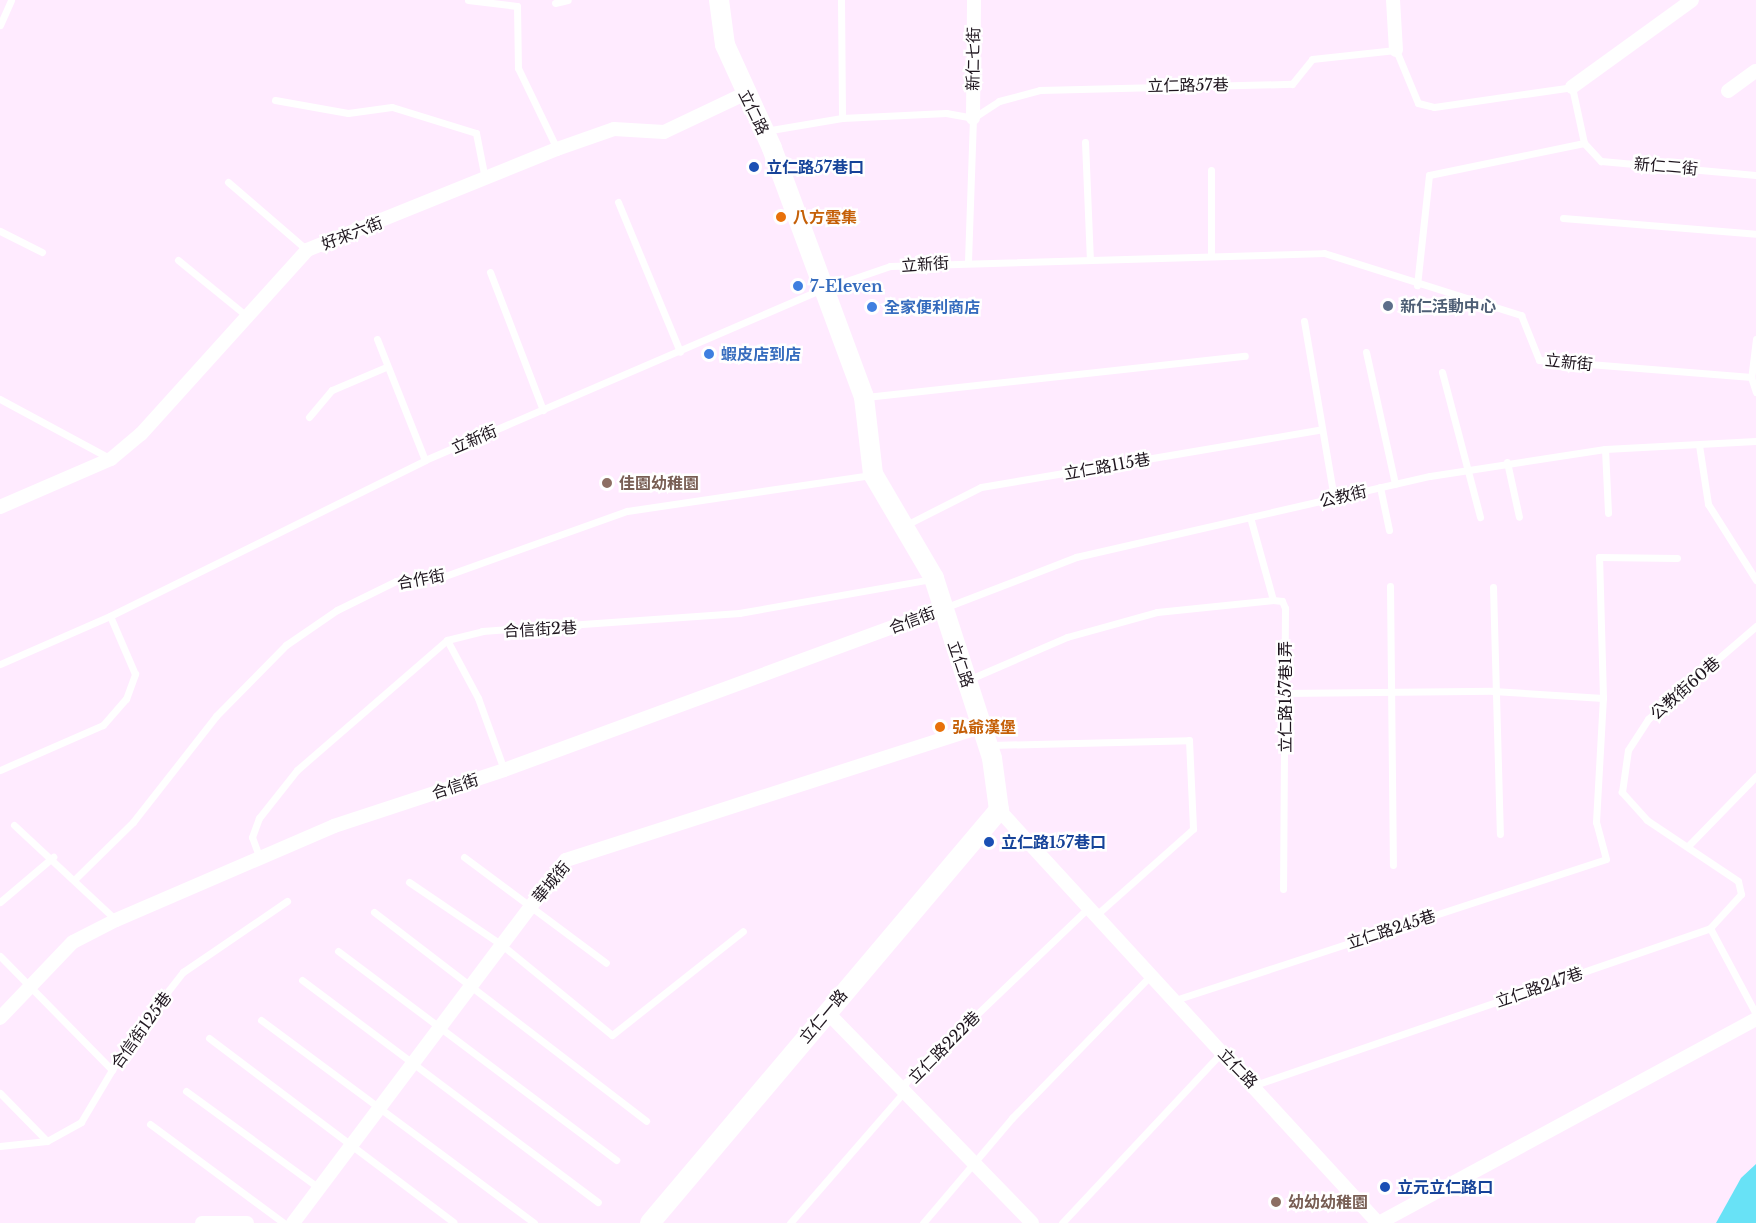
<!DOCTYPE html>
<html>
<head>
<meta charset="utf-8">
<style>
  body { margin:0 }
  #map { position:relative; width:1756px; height:1223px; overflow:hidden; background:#ffebff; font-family:"Libre Baskerville","Noto Sans TC",serif }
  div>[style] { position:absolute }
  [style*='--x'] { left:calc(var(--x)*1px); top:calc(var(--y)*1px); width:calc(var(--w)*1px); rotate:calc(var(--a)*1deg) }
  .water>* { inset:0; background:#68e2f6 }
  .lane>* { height:7px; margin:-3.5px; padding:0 3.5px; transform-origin:3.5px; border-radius:3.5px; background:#fff }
  .street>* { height:14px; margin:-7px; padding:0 7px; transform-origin:7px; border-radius:7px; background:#fff }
  .secondary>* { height:20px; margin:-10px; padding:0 10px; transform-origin:10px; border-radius:10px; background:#fff }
  .dots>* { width:16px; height:16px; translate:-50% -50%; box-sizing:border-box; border:3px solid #fff; border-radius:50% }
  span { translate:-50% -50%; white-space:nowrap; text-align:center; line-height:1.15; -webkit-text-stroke:5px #fff; paint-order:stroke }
  .street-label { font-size:16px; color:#1e151e }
  .transit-label { font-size:16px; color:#164399; font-weight:700 }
  .left { translate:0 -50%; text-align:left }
  .food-label { font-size:16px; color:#c56008; font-weight:700 }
  .shop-label { font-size:16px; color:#366cbe; font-weight:700 }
  .service-label { font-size:16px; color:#4e5e75; font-weight:700 }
  .education-label { font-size:16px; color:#785e54; font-weight:700 }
</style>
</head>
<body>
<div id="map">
  <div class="water">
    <div style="clip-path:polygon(1756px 1164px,1756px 1223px,1716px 1223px,1741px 1178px)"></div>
  </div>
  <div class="lane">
    <div style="--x:468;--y:0;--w:49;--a:7"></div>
    <div style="--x:517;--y:6;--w:62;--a:89.1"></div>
    <div style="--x:518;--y:68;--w:90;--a:64.3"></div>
    <div style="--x:841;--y:0;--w:118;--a:89.5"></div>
    <div style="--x:555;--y:3;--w:13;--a:-13"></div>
    <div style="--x:0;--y:25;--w:27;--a:-66"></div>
    <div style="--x:275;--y:100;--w:74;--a:10.1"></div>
    <div style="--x:348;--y:113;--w:44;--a:-7.8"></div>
    <div style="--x:392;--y:107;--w:88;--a:17.2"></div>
    <div style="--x:476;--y:133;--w:47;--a:78.9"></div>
    <div style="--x:765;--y:131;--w:78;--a:-9.6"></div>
    <div style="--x:842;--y:118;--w:104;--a:-2.8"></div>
    <div style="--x:946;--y:113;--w:27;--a:10"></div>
    <div style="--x:973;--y:118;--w:31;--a:-33"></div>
    <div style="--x:999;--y:101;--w:42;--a:-15"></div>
    <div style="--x:1040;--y:90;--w:252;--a:-1.4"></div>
    <div style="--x:1292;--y:84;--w:32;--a:-51"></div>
    <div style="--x:1312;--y:59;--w:84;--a:-6.1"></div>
    <div style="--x:1396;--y:50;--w:57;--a:67.5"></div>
    <div style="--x:1418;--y:103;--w:16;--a:14"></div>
    <div style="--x:1434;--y:107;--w:139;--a:-8.2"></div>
    <div style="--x:1572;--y:87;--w:57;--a:77.9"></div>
    <div style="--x:1584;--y:143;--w:158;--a:168.3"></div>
    <div style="--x:1429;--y:175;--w:111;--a:96.2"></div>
    <div style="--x:1085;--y:142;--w:118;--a:87.6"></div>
    <div style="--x:1584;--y:143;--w:25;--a:47"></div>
    <div style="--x:1601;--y:161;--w:156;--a:5.2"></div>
    <div style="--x:1211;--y:170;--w:85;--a:90"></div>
    <div style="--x:228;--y:182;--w:104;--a:40.7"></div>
    <div style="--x:618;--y:202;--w:162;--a:67.5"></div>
    <div style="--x:1563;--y:218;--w:194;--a:4.7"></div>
    <div style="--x:0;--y:231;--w:47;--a:26.6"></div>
    <div style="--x:178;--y:260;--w:90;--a:39.2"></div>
    <div style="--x:968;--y:261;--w:143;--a:-88"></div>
    <div style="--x:490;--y:272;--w:148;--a:69"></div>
    <div style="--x:1304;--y:321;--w:180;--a:80.4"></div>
    <div style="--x:377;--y:339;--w:130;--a:68.4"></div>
    <div style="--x:1756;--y:339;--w:38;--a:97"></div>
    <div style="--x:1751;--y:377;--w:16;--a:72"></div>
    <div style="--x:1366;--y:352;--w:135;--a:77.6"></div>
    <div style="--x:1442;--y:372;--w:150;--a:75.3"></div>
    <div style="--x:866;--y:397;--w:381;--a:-6.2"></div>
    <div style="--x:0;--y:399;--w:126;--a:28.4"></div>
    <div style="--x:309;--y:417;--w:35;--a:-50"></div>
    <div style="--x:332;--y:390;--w:59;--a:-23.1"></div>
    <div style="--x:1699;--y:445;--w:60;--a:81.3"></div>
    <div style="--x:1708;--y:504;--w:90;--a:57.7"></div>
    <div style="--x:1605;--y:449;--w:64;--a:87.3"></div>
    <div style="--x:1507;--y:462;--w:56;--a:77.7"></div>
    <div style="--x:1380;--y:487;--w:44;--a:78.2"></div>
    <div style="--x:1250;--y:517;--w:86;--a:74.5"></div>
    <div style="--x:1273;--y:600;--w:9;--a:6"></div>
    <div style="--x:1282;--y:601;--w:8;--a:67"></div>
    <div style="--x:1285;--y:608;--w:281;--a:90.4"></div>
    <div style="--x:904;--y:526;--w:86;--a:-26.9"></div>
    <div style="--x:981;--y:487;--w:343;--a:-9.6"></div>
    <div style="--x:1390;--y:586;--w:279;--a:89.4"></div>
    <div style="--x:1493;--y:587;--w:247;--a:88.4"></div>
    <div style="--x:944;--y:608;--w:142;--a:-21.1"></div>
    <div style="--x:1076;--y:557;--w:363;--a:-12.9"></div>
    <div style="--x:1430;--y:476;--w:177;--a:-8.8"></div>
    <div style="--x:1605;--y:449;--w:151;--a:-3"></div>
    <div style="--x:447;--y:640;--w:66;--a:61.9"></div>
    <div style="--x:478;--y:698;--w:77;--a:70.1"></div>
    <div style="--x:0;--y:664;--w:120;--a:-23.6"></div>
    <div style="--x:110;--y:616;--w:352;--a:-26.3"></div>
    <div style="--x:425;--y:460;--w:433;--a:-23.3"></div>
    <div style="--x:823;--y:289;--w:71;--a:-18.9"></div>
    <div style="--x:890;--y:266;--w:434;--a:-1.7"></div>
    <div style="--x:1324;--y:253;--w:207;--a:17.5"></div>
    <div style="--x:1521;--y:315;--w:48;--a:68.2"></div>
    <div style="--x:1539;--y:360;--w:213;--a:4.6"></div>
    <div style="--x:970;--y:679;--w:106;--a:-23.4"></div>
    <div style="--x:1067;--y:637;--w:93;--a:-15.5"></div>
    <div style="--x:1157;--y:612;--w:117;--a:-5.9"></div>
    <div style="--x:1285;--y:693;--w:208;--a:-0.6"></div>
    <div style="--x:1493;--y:691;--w:110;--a:3.6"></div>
    <div style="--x:991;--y:745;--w:198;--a:-1.4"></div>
    <div style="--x:1189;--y:740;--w:89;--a:87.4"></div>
    <div style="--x:1193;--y:829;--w:130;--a:138.4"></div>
    <div style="--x:0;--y:770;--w:112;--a:-23.6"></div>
    <div style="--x:103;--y:725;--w:35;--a:-49"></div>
    <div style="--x:126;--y:699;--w:27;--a:-70"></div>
    <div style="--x:135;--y:674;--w:63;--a:-113.3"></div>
    <div style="--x:14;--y:825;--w:139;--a:43"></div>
    <div style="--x:1689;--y:845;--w:96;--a:-45.8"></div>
    <div style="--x:464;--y:857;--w:177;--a:36.7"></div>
    <div style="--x:260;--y:859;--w:23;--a:-110"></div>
    <div style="--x:252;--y:837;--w:20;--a:-70"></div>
    <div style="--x:259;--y:818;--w:61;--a:-51.6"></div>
    <div style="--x:297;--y:770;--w:198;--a:-40.9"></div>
    <div style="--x:447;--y:640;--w:36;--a:-14"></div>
    <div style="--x:482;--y:631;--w:258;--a:-4"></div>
    <div style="--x:739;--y:613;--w:195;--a:-10"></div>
    <div style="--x:76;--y:878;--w:80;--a:-44.5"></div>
    <div style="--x:133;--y:822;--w:135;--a:-51.9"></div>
    <div style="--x:216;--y:716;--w:100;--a:-45.4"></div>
    <div style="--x:286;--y:645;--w:62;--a:-34.5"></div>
    <div style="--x:337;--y:610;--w:66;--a:-26.2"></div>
    <div style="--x:396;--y:581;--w:49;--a:-5.8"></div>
    <div style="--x:445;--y:576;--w:193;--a:-19.7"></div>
    <div style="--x:627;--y:511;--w:247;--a:-8.4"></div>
    <div style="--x:409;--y:882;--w:112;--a:34.1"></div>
    <div style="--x:502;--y:945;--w:142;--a:39.3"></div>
    <div style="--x:612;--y:1035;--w:167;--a:-38.4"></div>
    <div style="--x:0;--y:902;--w:70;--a:-40.3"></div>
    <div style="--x:374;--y:912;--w:343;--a:37.5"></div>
    <div style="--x:1710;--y:928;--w:98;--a:61.9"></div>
    <div style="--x:338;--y:951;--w:348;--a:36.9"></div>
    <div style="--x:0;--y:956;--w:160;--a:45.5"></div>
    <div style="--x:302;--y:980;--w:370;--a:36.9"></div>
    <div style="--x:1175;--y:1000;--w:453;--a:-18.1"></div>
    <div style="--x:1606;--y:859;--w:38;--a:-105"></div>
    <div style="--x:1596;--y:822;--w:124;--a:-86.8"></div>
    <div style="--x:1603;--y:698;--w:141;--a:-91.6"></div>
    <div style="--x:1599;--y:557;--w:78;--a:0.7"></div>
    <div style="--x:261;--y:1020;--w:340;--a:36.6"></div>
    <div style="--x:209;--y:1038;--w:306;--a:37"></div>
    <div style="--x:1255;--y:1085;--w:481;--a:-19"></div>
    <div style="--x:1710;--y:928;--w:46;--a:-47.6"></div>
    <div style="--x:1741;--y:894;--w:13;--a:-103"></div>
    <div style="--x:1738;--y:881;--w:110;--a:-146.2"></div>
    <div style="--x:1647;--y:820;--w:38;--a:-132"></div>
    <div style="--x:1622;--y:792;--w:42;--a:-81.9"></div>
    <div style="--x:1628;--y:750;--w:37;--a:-57"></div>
    <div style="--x:1648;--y:719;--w:143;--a:-40.7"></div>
    <div style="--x:186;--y:1091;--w:165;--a:36.1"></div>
    <div style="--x:0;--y:1093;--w:67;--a:45.6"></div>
    <div style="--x:150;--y:1124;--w:167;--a:36.5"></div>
    <div style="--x:0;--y:1146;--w:47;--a:-6.1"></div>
    <div style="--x:47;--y:1141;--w:39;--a:-29"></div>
    <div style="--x:81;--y:1122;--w:94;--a:-59.3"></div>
    <div style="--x:129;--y:1041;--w:88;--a:-52"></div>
    <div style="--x:183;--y:972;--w:126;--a:-34.3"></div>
    <div style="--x:790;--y:1223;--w:171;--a:-49"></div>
    <div style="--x:902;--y:1094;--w:13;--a:-72"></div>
    <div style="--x:906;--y:1082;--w:250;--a:-43.7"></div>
    <div style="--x:923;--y:1223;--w:138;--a:-49.7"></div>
    <div style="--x:1012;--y:1118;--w:201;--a:-45.8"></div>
    <div style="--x:1062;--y:1223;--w:234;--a:-46.9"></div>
  </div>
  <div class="street">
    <div style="--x:1393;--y:0;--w:50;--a:86.6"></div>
    <div style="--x:1572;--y:87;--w:148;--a:-35.9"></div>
    <div style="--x:1728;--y:91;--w:34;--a:-36"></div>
    <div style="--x:973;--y:118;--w:118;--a:-89.5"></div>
    <div style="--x:0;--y:507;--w:121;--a:-23.4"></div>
    <div style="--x:111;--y:459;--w:39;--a:-40"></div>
    <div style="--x:141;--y:434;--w:248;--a:-47.9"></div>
    <div style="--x:307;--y:250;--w:270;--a:-22"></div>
    <div style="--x:557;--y:149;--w:60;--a:-19.3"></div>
    <div style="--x:614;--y:129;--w:50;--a:3.4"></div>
    <div style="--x:664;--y:132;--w:89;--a:-25.4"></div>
    <div style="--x:999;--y:810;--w:561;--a:47.46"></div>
    <div style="--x:827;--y:1012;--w:294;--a:45.8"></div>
    <div style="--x:0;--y:1018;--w:105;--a:-46.2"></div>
    <div style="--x:73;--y:942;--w:48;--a:-27.1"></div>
    <div style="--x:116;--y:920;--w:237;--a:-23.3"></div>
    <div style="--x:334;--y:826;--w:179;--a:-18.2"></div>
    <div style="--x:504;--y:770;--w:467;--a:-20.2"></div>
    <div style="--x:202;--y:1223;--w:45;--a:0"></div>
    <div style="--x:293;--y:1223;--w:454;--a:-53.1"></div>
    <div style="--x:566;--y:860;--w:438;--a:-17.8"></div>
    <div style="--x:1379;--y:1223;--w:429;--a:-28.4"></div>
  </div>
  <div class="secondary">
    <div style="--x:650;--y:1223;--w:541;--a:-49.8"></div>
    <div style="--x:999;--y:810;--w:52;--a:-97.7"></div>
    <div style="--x:992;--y:758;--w:189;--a:-107.9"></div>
    <div style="--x:934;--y:578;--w:121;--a:-120.4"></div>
    <div style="--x:873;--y:474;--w:78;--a:-96.7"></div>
    <div style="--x:864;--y:397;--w:265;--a:-110.3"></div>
    <div style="--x:772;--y:148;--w:113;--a:-114.5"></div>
    <div style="--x:725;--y:45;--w:45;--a:-97.6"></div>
  </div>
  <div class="dots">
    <div style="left:754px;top:167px;background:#1a4fb4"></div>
    <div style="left:781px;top:217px;background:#e8710a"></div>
    <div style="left:798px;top:286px;background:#3f7fe0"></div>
    <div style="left:1388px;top:306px;background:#5c6f8a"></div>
    <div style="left:872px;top:307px;background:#3f7fe0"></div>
    <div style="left:709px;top:354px;background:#3f7fe0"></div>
    <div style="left:607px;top:483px;background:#8d6e63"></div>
    <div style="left:940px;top:727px;background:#e8710a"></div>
    <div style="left:989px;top:842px;background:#1a4fb4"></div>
    <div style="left:1385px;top:1187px;background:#1a4fb4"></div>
    <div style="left:1276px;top:1202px;background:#8d6e63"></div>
  </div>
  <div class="street-label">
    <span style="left:973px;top:59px;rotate:-89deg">新仁七街</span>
    <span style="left:1188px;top:85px;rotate:-1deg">立仁路57巷</span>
    <span style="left:754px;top:112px;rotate:64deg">立仁路</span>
    <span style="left:1666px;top:166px;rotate:5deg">新仁二街</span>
    <span style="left:352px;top:233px;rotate:-21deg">好來六街</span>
    <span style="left:925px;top:264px;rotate:-4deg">立新街</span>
    <span style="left:1569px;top:362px;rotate:6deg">立新街</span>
    <span style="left:474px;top:439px;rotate:-23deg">立新街</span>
    <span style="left:1107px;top:466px;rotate:-10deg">立仁路115巷</span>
    <span style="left:1343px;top:496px;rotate:-13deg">公教街</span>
    <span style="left:421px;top:579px;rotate:-10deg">合作街</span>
    <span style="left:912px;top:620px;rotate:-20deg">合信街</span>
    <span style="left:540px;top:629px;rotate:-3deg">合信街2巷</span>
    <span style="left:961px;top:664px;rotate:71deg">立仁路</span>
    <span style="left:1685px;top:688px;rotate:-41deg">公教街60巷</span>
    <span style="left:1285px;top:697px;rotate:-90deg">立仁路157巷1弄</span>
    <span style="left:455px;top:786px;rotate:-18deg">合信街</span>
    <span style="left:551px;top:882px;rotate:-50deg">華城街</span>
    <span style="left:1391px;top:929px;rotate:-18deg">立仁路245巷</span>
    <span style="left:1539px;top:987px;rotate:-19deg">立仁路247巷</span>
    <span style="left:823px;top:1016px;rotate:-50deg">立仁一路</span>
    <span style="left:141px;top:1030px;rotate:-54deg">合信街125巷</span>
    <span style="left:944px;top:1047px;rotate:-45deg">立仁路222巷</span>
    <span style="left:1238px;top:1068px;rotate:46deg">立仁路</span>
  </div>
  <div class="transit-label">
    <span class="left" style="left:766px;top:167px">立仁路57巷口</span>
    <span class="left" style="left:1001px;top:842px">立仁路157巷口</span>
    <span class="left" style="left:1397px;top:1187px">立元立仁路口</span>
  </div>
  <div class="food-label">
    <span class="left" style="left:793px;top:217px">八方雲集</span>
    <span class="left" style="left:952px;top:727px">弘爺漢堡</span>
  </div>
  <div class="shop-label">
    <span class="left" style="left:810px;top:286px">7-Eleven</span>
    <span class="left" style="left:884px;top:307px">全家便利商店</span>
    <span class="left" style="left:721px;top:354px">蝦皮店到店</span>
  </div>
  <div class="service-label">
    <span class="left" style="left:1400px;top:306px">新仁活動中心</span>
  </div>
  <div class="education-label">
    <span class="left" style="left:619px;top:483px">佳園幼稚園</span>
    <span class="left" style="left:1288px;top:1202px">幼幼幼稚園</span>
  </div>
</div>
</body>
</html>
